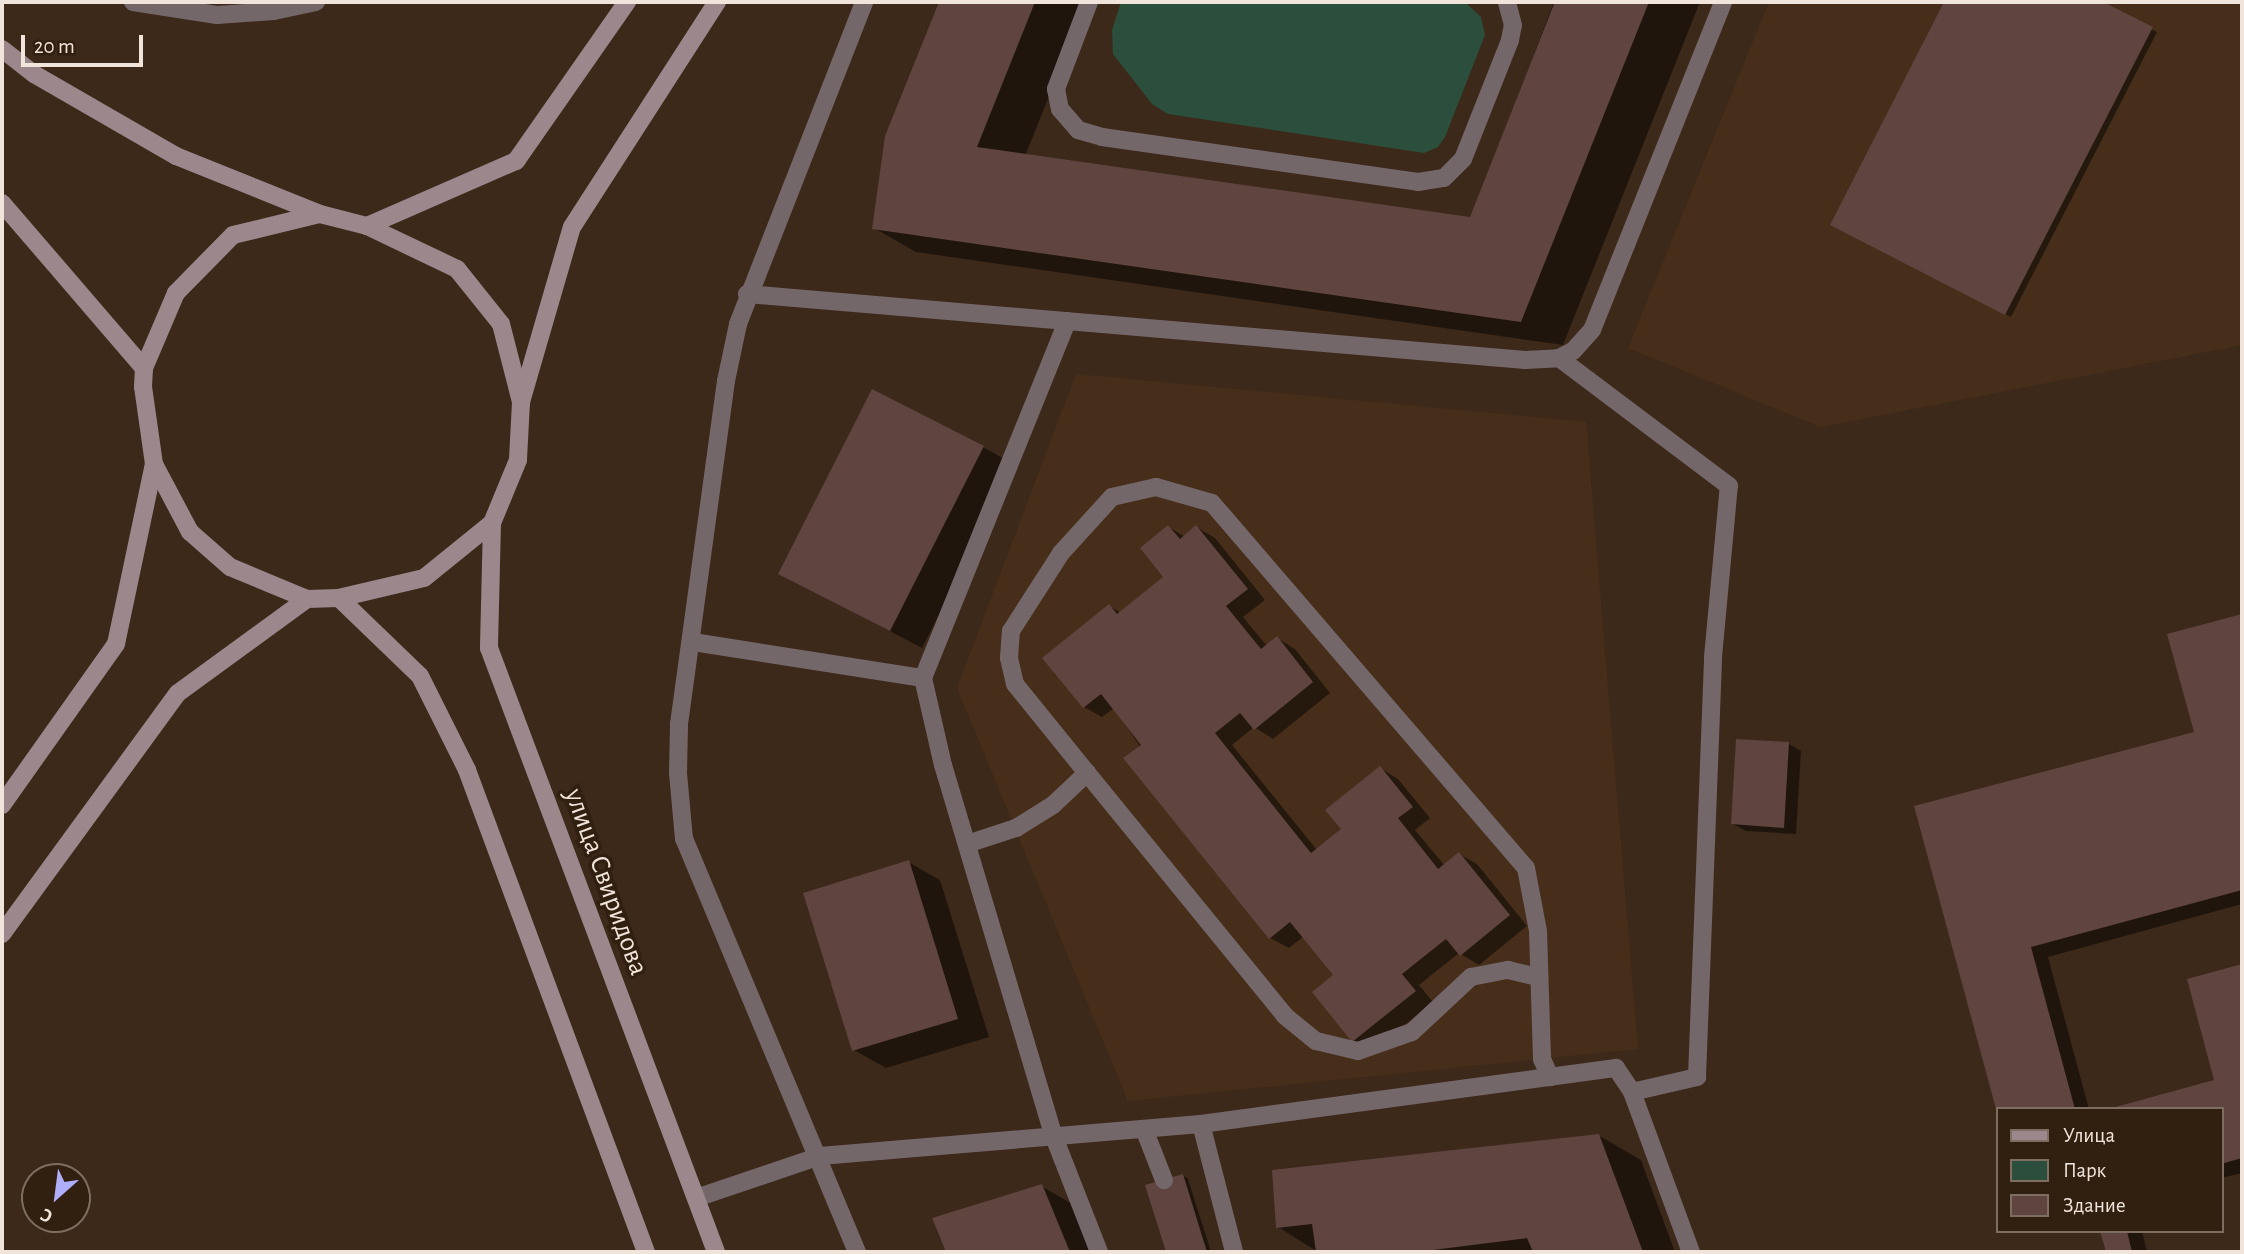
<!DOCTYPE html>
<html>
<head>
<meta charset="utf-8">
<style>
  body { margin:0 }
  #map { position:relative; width:2244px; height:1254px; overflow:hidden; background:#3c291a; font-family:"Alegreya Sans",sans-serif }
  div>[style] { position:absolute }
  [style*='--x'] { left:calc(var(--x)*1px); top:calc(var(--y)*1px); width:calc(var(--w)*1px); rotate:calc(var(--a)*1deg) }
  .built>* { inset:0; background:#472e1a }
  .green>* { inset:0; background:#2b4f3c }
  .shadow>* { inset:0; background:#0007 }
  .building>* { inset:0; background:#5f443f }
  .lane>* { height:18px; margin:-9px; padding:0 9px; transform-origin:9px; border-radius:9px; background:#74676a }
  .street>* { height:18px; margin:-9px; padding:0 9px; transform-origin:9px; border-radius:9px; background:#74676a }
  .secondary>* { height:18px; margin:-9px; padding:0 9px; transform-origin:9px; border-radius:9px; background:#9b878c }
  span { translate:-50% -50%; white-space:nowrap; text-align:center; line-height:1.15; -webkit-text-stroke:7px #311f10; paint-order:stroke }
  .street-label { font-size:28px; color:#f1e4db }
  .frame { position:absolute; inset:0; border:4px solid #f1e4db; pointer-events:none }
  .legend { position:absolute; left:1996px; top:1107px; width:228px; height:126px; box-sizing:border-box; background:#311f10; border:2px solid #7e6e61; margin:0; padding:9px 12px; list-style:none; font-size:21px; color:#f1e4db }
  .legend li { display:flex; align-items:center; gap:14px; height:35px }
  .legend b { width:35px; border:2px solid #7e6e61 }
  .north { position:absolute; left:21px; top:1163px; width:70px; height:70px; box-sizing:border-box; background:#311f10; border:2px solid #7e6e61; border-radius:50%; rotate:208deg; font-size:19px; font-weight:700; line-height:28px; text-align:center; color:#f1e4db }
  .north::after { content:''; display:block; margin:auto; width:24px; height:32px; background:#afaefa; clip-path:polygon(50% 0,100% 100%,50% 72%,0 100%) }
  .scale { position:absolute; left:21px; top:35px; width:122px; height:32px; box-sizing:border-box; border:4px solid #f1e4db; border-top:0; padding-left:9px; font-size:21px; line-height:24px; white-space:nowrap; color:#f1e4db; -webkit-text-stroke:5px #311f10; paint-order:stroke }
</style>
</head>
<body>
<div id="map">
  <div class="built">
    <div style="clip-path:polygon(1769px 2px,2242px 2px,2242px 345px,1821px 427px,1628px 348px)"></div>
    <div style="clip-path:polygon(1076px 374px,1586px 422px,1638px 1049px,1128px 1101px,957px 688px)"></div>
  </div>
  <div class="green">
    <div style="clip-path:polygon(1121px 2px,1465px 2px,1481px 17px,1485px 35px,1445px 137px,1438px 147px,1424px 153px,1168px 114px,1152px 104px,1113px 54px,1112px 30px)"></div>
  </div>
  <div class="shadow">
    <div style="clip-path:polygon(941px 2px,1087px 2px,1025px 156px,1471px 219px,1554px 2px,1700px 2px,1563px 345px,916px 252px,874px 228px,887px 136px)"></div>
    <div style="clip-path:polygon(1946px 2px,2099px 2px,2157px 32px,2011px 317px,1832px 225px)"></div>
    <div style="clip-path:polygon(983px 447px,1015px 465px,922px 648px,780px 573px)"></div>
    <div style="clip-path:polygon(1169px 527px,1185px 537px,1196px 527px,1215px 538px,1265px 600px,1243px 617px,1267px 646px,1277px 638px,1295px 649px,1330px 693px,1273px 739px,1254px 727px,1232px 745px,1317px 850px,1343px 829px,1380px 768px,1398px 779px,1430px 818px,1415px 830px,1445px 866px,1459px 854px,1477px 864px,1527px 926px,1479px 965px,1459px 953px,1419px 985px,1433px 1002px,1372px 1051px,1354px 1041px,1335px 975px,1304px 936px,1289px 948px,1270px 938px,1114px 708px,1102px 717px,1084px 707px,1109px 606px,1121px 613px,1166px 577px)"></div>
    <div style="clip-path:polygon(2242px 616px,2242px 904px,2048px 957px,2089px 1109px,1998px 1109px,1916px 808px,2196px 733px,2170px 635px)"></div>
    <div style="clip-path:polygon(1789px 744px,1801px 751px,1796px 834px,1746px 831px,1733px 824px)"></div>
    <div style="clip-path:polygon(908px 862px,940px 880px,989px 1037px,886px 1068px,854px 1050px)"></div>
    <div style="clip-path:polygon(2242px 966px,2242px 1173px,2221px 1178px,2221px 1109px,2116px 1109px,2216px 1082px,2189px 980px)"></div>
    <div style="clip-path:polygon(1598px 1135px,1641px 1160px,1675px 1252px,1318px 1252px,1278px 1227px)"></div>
    <div style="clip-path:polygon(1183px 1175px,1188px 1179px,1211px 1252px,1168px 1252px,1147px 1186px)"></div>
    <div style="clip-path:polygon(1041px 1186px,1083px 1210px,1101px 1252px,948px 1252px,934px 1219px)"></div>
    <div style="clip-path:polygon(2102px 1231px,2142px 1231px,2147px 1252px,2108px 1252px)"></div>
  </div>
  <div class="building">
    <div style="clip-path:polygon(939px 2px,1035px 2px,977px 147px,1470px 217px,1554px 4px,1551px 2px,1649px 2px,1521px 322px,872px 229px,885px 136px)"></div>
    <div style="clip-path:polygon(1944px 2px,2103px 2px,2153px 27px,2005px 315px,1830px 225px)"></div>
    <div style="clip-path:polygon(872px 389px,984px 446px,890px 631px,778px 574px)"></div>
    <div style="clip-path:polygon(1168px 525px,1180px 539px,1196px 525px,1248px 589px,1226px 606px,1261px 649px,1277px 636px,1313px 682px,1254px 730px,1240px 713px,1215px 733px,1311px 853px,1341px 829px,1325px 810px,1380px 766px,1413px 807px,1398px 818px,1438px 869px,1459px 852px,1510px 915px,1460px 956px,1446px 939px,1402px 974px,1416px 991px,1352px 1042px,1312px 992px,1333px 975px,1290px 922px,1269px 939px,1123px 758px,1141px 745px,1101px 694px,1083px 708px,1042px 658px,1109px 604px,1117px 614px,1163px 577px,1140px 548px)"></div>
    <div style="clip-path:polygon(2242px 614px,2242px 890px,2031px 947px,2075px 1109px,1996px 1109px,1914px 806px,2194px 732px,2167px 634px)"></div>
    <div style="clip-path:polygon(1736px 739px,1789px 742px,1784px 828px,1731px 824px)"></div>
    <div style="clip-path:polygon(909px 860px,958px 1019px,852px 1051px,803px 893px)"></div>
    <div style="clip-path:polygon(2242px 964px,2242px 1158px,2221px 1164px,2221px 1109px,2112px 1108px,2214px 1080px,2187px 979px)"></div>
    <div style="clip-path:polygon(1599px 1134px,1643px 1252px,1533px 1252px,1527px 1238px,1417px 1252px,1316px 1252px,1312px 1224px,1276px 1228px,1272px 1170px)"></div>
    <div style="clip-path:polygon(1183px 1174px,1207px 1252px,1166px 1252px,1145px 1185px)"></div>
    <div style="clip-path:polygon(1042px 1184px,1070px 1252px,946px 1252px,932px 1218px)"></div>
    <div style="clip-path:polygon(2100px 1231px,2127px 1231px,2132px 1252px,2106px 1252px)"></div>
  </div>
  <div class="lane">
    <div style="--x:133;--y:2;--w:85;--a:8.8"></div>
    <div style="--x:217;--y:15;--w:57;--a:-4"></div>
    <div style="--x:274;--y:11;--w:43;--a:-12.1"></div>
    <div style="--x:1089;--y:2;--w:93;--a:110.8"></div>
    <div style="--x:1056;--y:89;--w:20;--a:79"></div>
    <div style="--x:1060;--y:109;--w:28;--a:49"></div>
    <div style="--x:1078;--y:130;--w:25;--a:16"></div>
    <div style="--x:1102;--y:137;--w:319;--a:8.1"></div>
    <div style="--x:1418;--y:182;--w:26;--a:-9"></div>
    <div style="--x:1444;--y:178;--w:27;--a:-45"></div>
    <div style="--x:1463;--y:159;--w:128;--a:-68.4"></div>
    <div style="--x:1510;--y:40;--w:15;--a:-79"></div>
    <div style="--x:1513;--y:25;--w:24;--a:-105"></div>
    <div style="--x:747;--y:294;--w:781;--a:4.85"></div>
    <div style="--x:1525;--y:360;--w:34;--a:-3"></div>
    <div style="--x:1559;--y:358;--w:16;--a:-27"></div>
    <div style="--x:1573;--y:351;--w:28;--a:-48"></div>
    <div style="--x:1592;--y:330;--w:353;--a:-68.2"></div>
    <div style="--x:693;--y:642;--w:233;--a:8.9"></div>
    <div style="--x:923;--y:678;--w:89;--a:77.1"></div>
    <div style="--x:943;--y:765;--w:388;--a:73.4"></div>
    <div style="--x:1054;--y:1137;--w:123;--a:68.6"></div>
    <div style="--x:923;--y:678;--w:385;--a:-68"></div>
    <div style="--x:1087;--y:773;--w:313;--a:50.8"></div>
    <div style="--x:1285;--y:1016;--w:40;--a:39"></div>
    <div style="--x:1316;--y:1041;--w:43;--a:13.4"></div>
    <div style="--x:1358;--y:1051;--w:57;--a:-19.4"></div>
    <div style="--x:1412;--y:1032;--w:81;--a:-43"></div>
    <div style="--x:1471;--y:977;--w:38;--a:-11"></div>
    <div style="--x:1508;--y:970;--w:32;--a:13"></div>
    <div style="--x:967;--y:844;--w:52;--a:-18.1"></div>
    <div style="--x:1016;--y:828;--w:44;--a:-31.9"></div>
    <div style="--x:1053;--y:805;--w:47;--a:-43.3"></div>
    <div style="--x:1087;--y:773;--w:114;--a:-129"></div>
    <div style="--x:1015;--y:684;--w:27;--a:-103"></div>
    <div style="--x:1009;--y:658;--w:27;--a:-86"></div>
    <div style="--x:1011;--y:631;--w:93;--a:-57.3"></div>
    <div style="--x:1061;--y:553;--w:76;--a:-47.7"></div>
    <div style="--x:1112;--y:497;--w:45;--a:-12.8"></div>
    <div style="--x:1156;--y:487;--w:58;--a:15.9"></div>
    <div style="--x:1212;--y:503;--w:481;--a:49.3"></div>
    <div style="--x:1526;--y:868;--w:64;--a:79.2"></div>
    <div style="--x:1538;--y:931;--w:128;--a:88.2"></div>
    <div style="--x:1542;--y:1059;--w:20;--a:66"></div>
    <div style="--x:1632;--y:1092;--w:171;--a:69.8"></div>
    <div style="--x:1201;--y:1124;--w:132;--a:75.5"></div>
    <div style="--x:1144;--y:1129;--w:55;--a:68.6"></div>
    <div style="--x:820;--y:1156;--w:382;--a:-4.8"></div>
    <div style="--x:1201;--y:1124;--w:419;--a:-7.7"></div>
    <div style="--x:1616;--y:1068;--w:29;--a:56"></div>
    <div style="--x:1632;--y:1092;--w:67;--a:-13"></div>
    <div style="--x:1697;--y:1077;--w:420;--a:-87.8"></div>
    <div style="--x:1713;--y:657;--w:172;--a:-84.7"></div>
    <div style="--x:1729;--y:486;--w:213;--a:-143"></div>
    <div style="--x:857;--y:1252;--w:448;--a:-112.7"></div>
    <div style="--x:684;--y:839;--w:66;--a:-95.2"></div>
    <div style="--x:678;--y:773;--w:49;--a:-88.8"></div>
    <div style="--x:679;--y:724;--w:346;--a:-82.2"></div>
    <div style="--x:726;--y:381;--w:58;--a:-78.1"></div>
    <div style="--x:738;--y:324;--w:346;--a:-68.6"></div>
  </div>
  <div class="street">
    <div style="--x:696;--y:1198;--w:131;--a:-18.7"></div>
  </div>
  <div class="secondary">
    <div style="--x:2;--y:49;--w:41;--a:38"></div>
    <div style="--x:34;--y:74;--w:164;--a:30"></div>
    <div style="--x:176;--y:156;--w:155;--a:21.9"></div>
    <div style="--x:320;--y:214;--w:49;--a:14.3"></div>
    <div style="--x:367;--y:226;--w:100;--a:25.5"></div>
    <div style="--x:457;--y:269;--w:70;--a:51.3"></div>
    <div style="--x:501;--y:324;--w:81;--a:75.6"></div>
    <div style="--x:521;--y:402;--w:58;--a:93"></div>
    <div style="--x:518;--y:460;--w:68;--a:112.4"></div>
    <div style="--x:492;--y:523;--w:87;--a:141"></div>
    <div style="--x:424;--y:578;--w:87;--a:166.8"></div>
    <div style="--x:339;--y:598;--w:32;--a:178"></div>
    <div style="--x:307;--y:599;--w:83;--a:-157.4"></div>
    <div style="--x:230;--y:567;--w:53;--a:-138.8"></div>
    <div style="--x:190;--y:532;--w:77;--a:-117.9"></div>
    <div style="--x:154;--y:464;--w:78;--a:-98.1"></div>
    <div style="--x:143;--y:387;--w:19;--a:-87"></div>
    <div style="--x:144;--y:368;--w:82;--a:-66.9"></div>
    <div style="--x:176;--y:293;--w:81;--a:-45.5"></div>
    <div style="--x:233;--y:235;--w:89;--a:-13.6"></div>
    <div style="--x:2;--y:203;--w:218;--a:49.3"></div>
    <div style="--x:367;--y:226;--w:163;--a:-23.6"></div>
    <div style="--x:516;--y:161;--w:194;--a:-55.1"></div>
    <div style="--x:521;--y:402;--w:182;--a:-73.8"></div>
    <div style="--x:572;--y:227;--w:268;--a:-57.2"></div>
    <div style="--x:492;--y:523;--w:125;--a:91.4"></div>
    <div style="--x:489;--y:648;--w:645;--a:69.4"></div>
    <div style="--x:339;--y:598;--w:112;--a:43.9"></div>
    <div style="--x:420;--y:676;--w:105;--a:63.4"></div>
    <div style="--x:467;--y:770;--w:514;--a:69.63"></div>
    <div style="--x:2;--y:805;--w:197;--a:-54.7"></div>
    <div style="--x:116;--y:644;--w:184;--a:-78.1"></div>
    <div style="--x:2;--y:934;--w:298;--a:-53.9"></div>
    <div style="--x:178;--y:693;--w:160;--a:-36.1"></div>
  </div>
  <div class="street-label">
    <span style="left:606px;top:882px;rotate:70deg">улица Свиридова</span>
  </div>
  <div class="frame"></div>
  <ul class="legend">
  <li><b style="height:9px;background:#9b878c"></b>Улица</li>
  <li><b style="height:19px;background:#2b4f3c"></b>Парк</li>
  <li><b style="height:19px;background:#5f443f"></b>Здание</li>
  </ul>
  <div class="north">С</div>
  <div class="scale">20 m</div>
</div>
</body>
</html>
